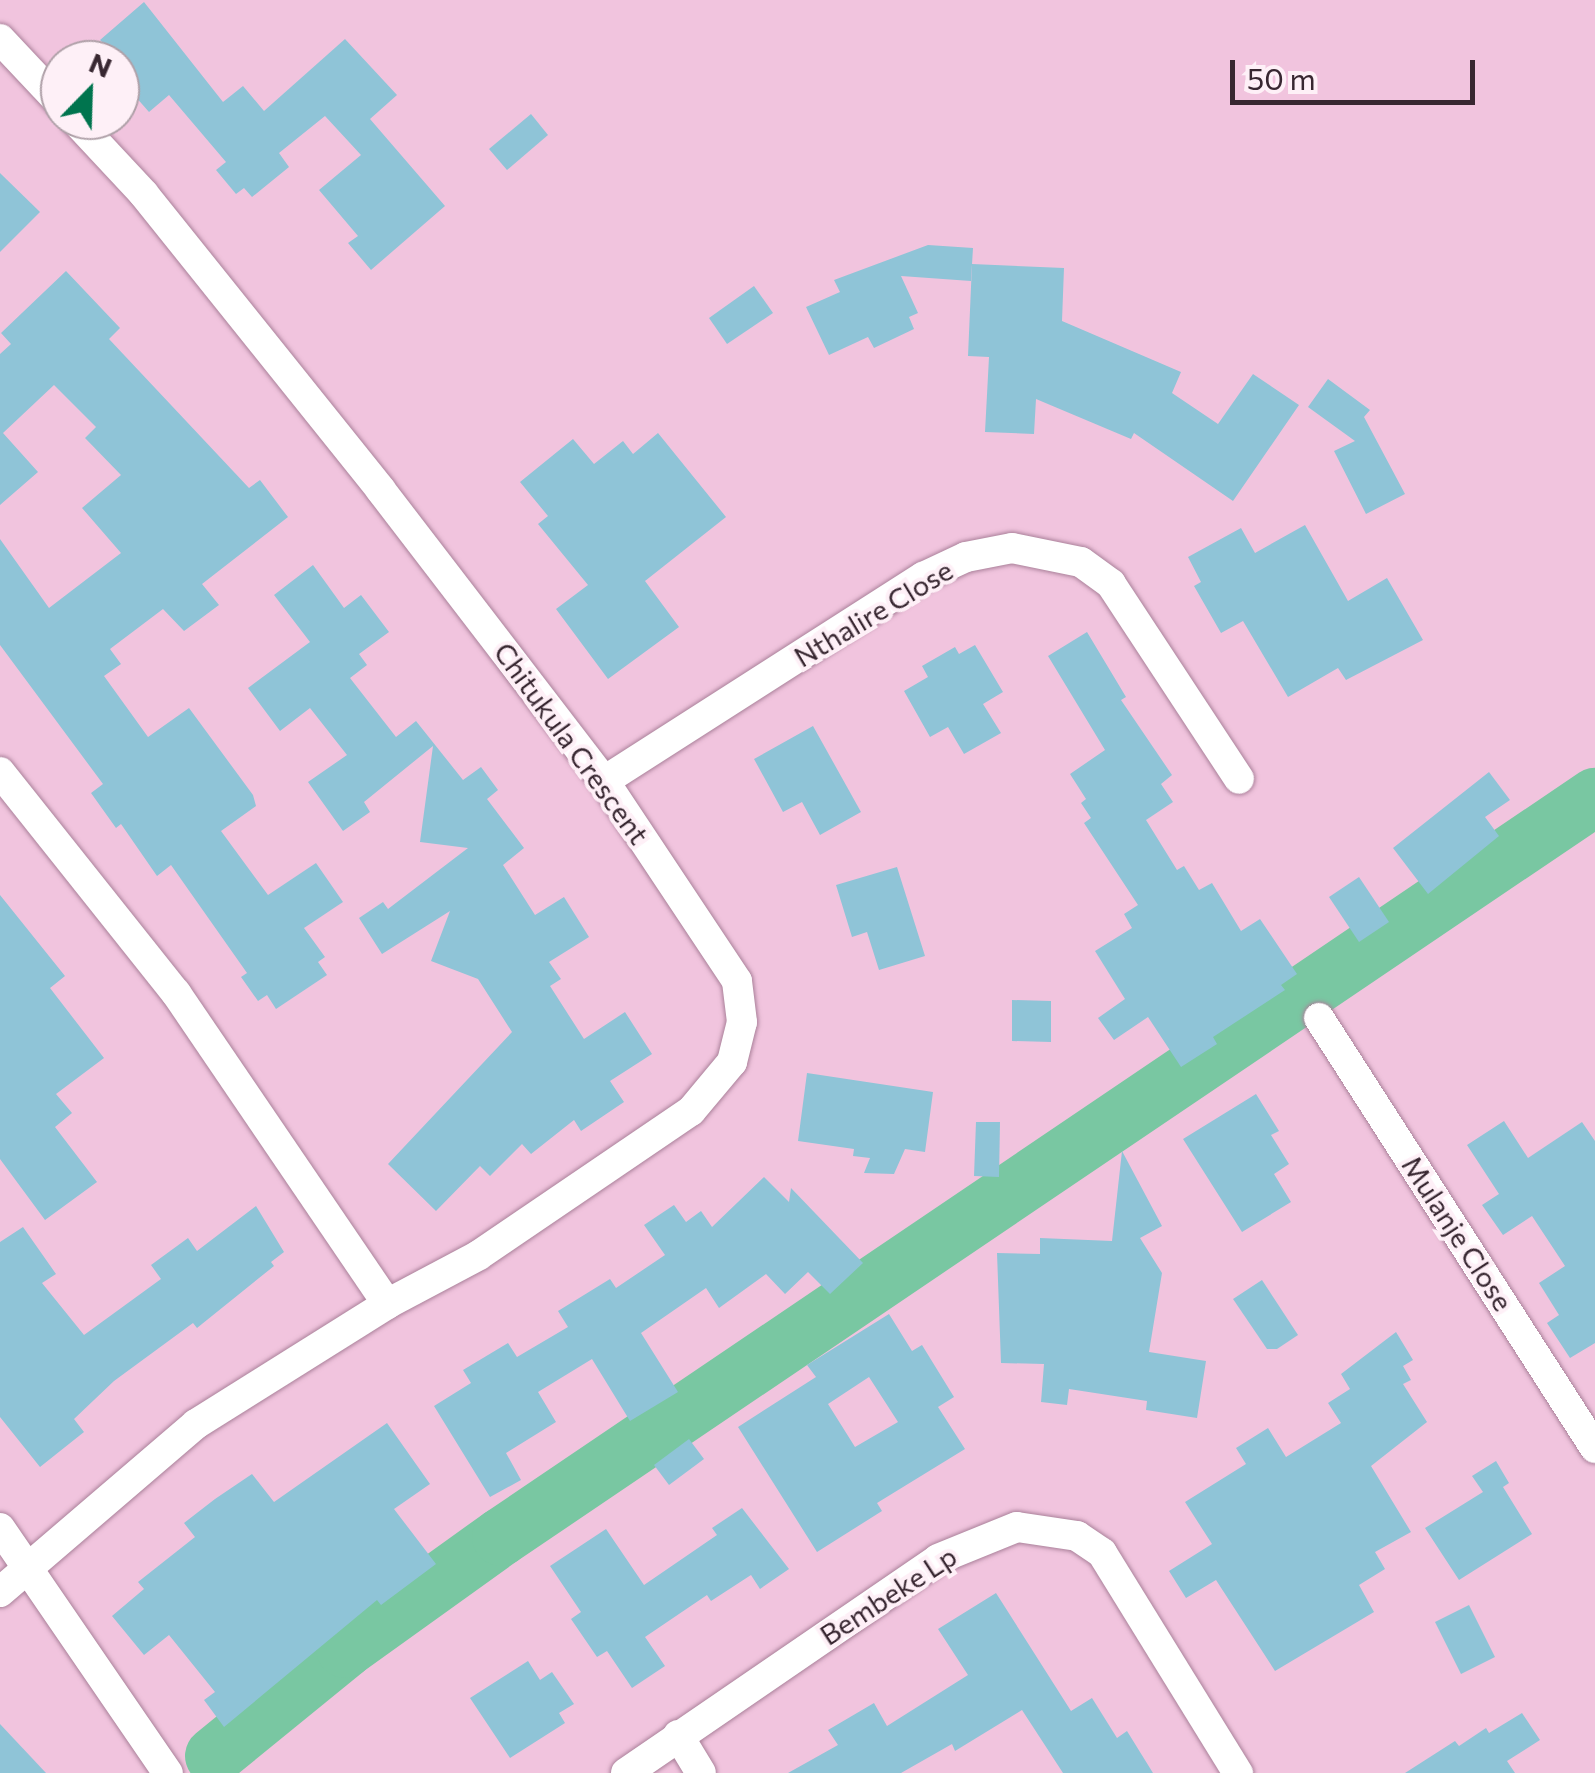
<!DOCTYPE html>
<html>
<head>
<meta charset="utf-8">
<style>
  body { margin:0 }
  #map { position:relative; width:1595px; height:1773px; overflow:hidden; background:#f1c4de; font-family:Commissioner,sans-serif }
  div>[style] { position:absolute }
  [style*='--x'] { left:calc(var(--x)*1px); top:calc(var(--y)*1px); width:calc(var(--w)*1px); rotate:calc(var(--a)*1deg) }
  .river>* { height:58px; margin:-29px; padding:0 29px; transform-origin:29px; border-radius:29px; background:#79c7a2 }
  .building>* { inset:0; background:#8fc4d7 }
  .roads { filter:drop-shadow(0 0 2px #aa819a) drop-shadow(0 0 2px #aa819a) }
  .minor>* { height:30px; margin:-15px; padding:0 15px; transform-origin:15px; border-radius:15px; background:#fff }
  span { translate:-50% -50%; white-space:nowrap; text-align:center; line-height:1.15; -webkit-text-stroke:8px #fef0f7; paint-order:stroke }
  .street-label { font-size:28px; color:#382731 }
  .north { position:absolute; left:40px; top:40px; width:100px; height:100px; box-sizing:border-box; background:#fef0f7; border:2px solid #afa0a8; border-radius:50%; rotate:23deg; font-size:28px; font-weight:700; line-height:40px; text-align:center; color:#382731 }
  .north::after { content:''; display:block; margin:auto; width:35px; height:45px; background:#00744e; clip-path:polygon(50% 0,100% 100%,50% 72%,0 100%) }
  .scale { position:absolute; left:1230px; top:60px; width:245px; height:45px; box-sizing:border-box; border:5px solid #382731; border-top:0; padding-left:12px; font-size:30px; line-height:35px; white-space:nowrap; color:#382731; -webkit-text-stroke:8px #fef0f7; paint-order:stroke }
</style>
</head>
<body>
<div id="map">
  <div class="river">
    <div style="--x:214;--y:1756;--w:169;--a:-39.2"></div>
    <div style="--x:345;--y:1649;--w:192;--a:-35.7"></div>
    <div style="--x:501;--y:1537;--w:1321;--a:-34.08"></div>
  </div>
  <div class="building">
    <div style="clip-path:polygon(144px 2px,223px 102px,243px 86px,264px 111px,345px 39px,397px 95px,370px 119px,445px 206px,371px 270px,348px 243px,358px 236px,319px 190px,361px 155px,325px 116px,279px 153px,289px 167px,252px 197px,244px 188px,236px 194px,216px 170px,226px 162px,169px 95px,149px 112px,120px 79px,120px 60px,100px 40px)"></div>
    <div style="clip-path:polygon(531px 114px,548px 135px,507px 170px,489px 149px)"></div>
    <div style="clip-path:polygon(0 173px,40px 212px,0 252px)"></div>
    <div style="clip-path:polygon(928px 245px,973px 248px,971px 281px,901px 276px,918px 313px,909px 317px,914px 329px,874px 348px,868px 337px,829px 355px,806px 307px,840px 292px,834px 280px)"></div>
    <div style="clip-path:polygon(972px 264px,1064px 268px,1062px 321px,1181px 372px,1172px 393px,1218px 424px,1253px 374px,1299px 405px,1233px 501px,1134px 433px,1131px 439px,1036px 399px,1034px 434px,985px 432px,989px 357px,968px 356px)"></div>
    <div style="clip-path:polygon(66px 271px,120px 328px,109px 339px,249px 488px,260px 480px,288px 517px,202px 584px,219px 605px,184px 631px,163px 609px,110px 649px,121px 664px,104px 676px,148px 737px,189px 708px,253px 795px,256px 806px,221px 831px,268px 895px,316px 863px,343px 902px,304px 928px,325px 957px,318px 962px,327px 975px,276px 1009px,267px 995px,258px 1001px,241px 977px,247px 973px,171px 865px,157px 876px,121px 824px,116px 828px,91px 793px,103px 784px,0 645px,0 539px,49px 608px,121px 553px,82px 508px,121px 475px,85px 438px,96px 427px,54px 385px,3px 433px,38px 472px,0 505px,0 354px,11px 344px,1px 333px)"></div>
    <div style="clip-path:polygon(754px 286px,773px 313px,727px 344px,709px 318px)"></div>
    <div style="clip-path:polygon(1328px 379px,1370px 410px,1364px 417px,1405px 494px,1366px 514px,1334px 451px,1355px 441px,1308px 407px)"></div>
    <div style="clip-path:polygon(658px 433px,726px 517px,645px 581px,679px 627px,608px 679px,556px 609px,588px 585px,538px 524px,548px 516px,520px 482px,573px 439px,594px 464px,623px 441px,633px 454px)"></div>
    <div style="clip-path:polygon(1305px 525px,1348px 601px,1387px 578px,1423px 640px,1346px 680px,1338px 668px,1288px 697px,1243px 621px,1221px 633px,1194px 586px,1201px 582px,1188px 557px,1241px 528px,1255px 553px)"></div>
    <div style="clip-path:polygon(313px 565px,344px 608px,361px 595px,389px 632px,359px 654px,367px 665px,350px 678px,396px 737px,416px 721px,463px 780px,481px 767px,498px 790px,487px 799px,524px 848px,503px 865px,535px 915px,564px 897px,589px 937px,549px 962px,561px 979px,550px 986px,584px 1039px,625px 1012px,652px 1054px,610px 1081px,624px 1102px,581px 1131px,574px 1120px,531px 1154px,522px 1144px,490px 1176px,480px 1166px,436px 1211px,388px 1164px,512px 1032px,478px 979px,431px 961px,450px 911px,382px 954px,359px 918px,383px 902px,388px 909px,468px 848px,420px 842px,433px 746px,364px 802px,370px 812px,343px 831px,308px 782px,347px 755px,310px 708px,280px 731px,248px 688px,310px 642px,274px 595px)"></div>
    <div style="clip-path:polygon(1087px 632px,1126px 697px,1121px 700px,1172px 775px,1161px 784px,1173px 802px,1146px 820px,1177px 870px,1184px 866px,1199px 890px,1212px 883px,1241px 931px,1260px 919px,1297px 974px,1281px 985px,1285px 990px,1213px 1037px,1217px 1044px,1181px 1067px,1148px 1017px,1114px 1040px,1098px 1018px,1125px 999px,1095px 951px,1132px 928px,1124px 914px,1138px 905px,1084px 823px,1091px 818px,1081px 803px,1086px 799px,1070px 774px,1105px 750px,1048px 656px)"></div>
    <div style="clip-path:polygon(975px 645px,1003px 692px,983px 704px,1001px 733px,964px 754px,948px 727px,930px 737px,904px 691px,928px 677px,922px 666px,955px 647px,959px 654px)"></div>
    <div style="clip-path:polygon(813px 726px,861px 812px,820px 835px,802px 802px,783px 812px,754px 759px)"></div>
    <div style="clip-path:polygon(1489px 772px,1510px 800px,1485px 817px,1499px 836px,1428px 894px,1393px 848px)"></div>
    <div style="clip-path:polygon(897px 867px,925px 956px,879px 970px,867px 932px,852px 937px,836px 885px)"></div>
    <div style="clip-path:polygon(1359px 877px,1389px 922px,1359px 942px,1329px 897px)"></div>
    <div style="clip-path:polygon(0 895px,65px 976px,50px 988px,104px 1058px,56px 1094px,72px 1113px,55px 1127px,97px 1182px,45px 1220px,0 1159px)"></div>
    <div style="clip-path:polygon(1012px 1000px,1051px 1001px,1051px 1042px,1012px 1041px)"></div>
    <div style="clip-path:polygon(807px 1073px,933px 1092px,925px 1152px,905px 1149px,894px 1174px,864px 1173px,870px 1158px,853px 1156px,854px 1149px,798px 1141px)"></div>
    <div style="clip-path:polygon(1256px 1094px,1279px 1131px,1271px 1135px,1289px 1164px,1274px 1174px,1291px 1202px,1242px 1232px,1183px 1139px)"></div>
    <div style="clip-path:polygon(1504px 1121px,1528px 1158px,1582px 1122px,1595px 1141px,1595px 1343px,1570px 1358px,1547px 1323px,1559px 1315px,1539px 1283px,1565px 1266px,1532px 1216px,1503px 1235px,1482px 1205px,1499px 1194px,1467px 1145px)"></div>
    <div style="clip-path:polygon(976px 1122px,1000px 1122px,999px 1177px,974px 1176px)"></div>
    <div style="clip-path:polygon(1122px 1151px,1162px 1226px,1140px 1238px,1162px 1273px,1149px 1352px,1206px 1361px,1197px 1418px,1146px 1410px,1147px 1401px,1069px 1389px,1067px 1405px,1041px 1402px,1044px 1364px,1001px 1363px,997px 1253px,1040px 1254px,1040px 1238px,1112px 1241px)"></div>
    <div style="clip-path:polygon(764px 1177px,789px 1202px,791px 1188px,863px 1263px,830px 1294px,808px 1272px,785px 1294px,766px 1274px,719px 1308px,706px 1288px,641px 1333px,678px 1392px,630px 1421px,592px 1359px,538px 1392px,556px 1422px,506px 1453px,521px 1480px,490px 1497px,434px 1406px,471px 1383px,463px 1370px,508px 1343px,517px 1357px,568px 1327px,558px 1311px,610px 1279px,616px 1288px,665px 1255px,644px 1225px,674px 1205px,686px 1222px,701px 1211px,712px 1227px)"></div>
    <div style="clip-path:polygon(256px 1206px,284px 1252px,271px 1262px,274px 1266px,197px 1328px,193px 1323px,114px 1381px,74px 1419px,84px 1432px,40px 1467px,0 1417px,0 1242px,23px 1227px,56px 1274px,42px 1283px,84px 1335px,161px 1279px,151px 1265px,188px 1238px,197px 1251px)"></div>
    <div style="clip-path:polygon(1262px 1280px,1298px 1335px,1277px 1349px,1267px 1349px,1233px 1299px)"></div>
    <div style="clip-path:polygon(evenodd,889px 1314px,912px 1351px,922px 1345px,954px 1397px,938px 1407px,965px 1449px,877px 1503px,882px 1511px,817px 1552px,738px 1427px,816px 1377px,807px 1365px,889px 1314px,869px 1377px,898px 1422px,855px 1447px,828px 1404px,869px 1377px)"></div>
    <div style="clip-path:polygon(1396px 1332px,1413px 1360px,1403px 1366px,1411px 1380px,1403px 1384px,1427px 1422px,1371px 1466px,1411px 1532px,1375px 1552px,1385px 1569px,1359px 1585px,1374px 1612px,1275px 1671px,1216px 1580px,1186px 1598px,1169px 1571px,1212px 1544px,1185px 1502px,1246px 1464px,1236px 1448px,1268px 1428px,1286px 1457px,1341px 1423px,1328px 1403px,1350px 1389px,1341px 1374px)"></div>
    <div style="clip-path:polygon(387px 1423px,430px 1484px,394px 1509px,436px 1564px,381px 1605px,377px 1600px,224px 1727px,204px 1700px,215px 1692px,169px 1635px,144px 1655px,112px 1616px,144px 1589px,138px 1582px,195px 1537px,184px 1523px,215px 1499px,252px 1474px,274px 1502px)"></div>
    <div style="clip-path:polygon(689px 1439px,704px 1459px,669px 1485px,654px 1465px)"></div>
    <div style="clip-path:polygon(1496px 1461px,1509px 1483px,1503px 1487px,1532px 1534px,1459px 1580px,1425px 1528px,1483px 1492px,1472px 1476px)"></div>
    <div style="clip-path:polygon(742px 1508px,789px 1569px,760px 1589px,751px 1575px,711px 1601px,707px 1595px,645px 1637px,665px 1666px,632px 1688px,607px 1651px,597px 1657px,571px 1619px,581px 1612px,550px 1566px,606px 1529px,644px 1585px,717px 1535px,712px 1528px)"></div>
    <div style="clip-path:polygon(996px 1593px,1071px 1711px,1092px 1698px,1117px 1738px,1127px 1731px,1153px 1773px,1063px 1773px,1022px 1710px,955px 1751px,952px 1744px,901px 1773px,788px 1773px,838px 1745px,828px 1730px,874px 1703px,887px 1726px,968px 1675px,938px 1629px)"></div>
    <div style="clip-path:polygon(1469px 1605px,1495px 1657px,1461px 1674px,1435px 1622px)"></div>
    <div style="clip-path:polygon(528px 1661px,540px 1680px,552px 1672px,574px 1704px,559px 1713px,565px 1723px,510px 1758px,470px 1698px)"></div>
    <div style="clip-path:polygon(1522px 1713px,1540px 1740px,1507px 1761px,1515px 1773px,1405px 1773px,1455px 1741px,1459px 1746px,1486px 1728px,1489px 1733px)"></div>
    <div style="clip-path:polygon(0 1724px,46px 1773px,0 1773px)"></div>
  </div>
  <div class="roads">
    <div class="minor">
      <div style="--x:0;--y:39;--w:88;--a:46.8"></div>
      <div style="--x:0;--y:772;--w:283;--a:51.5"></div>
      <div style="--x:176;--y:993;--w:376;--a:55.8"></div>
      <div style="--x:604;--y:781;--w:379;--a:-32.6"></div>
      <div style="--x:923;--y:577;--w:47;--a:-24.9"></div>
      <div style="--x:966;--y:557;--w:47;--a:-11.1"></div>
      <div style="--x:1012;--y:548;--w:70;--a:11.5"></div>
      <div style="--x:1081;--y:562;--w:37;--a:36"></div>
      <div style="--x:1111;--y:584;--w:233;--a:56.7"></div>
      <div style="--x:1319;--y:1018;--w:511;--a:57.31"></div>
      <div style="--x:0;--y:1528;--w:297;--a:55.6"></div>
      <div style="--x:0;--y:1592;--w:258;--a:-40.6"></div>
      <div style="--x:196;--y:1424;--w:226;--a:-32.1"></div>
      <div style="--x:387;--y:1304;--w:104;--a:-28"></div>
      <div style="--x:479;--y:1255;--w:256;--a:-34.2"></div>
      <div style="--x:691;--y:1111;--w:64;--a:-50.1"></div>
      <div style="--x:732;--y:1062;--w:41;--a:-76"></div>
      <div style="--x:742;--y:1022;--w:41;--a:-97"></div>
      <div style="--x:737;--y:981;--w:240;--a:-123.6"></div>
      <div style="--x:604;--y:781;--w:367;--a:-127.5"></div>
      <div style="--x:381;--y:490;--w:379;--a:-128.7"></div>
      <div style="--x:144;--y:194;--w:101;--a:-133"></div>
      <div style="--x:678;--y:1735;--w:44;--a:58.8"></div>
      <div style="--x:626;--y:1773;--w:378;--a:-34.4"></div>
      <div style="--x:938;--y:1559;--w:85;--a:-22.1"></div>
      <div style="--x:1017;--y:1527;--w:61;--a:8.5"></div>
      <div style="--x:1077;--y:1536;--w:30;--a:34"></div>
      <div style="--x:1102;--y:1553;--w:259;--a:58.3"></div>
    </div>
  </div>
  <div class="street-label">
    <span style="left:873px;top:613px;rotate:-31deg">Nthalire Close</span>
    <span style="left:572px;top:743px;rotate:54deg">Chitukula Crescent</span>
    <span style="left:1458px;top:1233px;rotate:57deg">Mulanje Close</span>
    <span style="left:888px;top:1595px;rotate:-33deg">Bembeke Lp</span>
  </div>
  <div class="north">N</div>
  <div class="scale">50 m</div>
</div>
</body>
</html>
